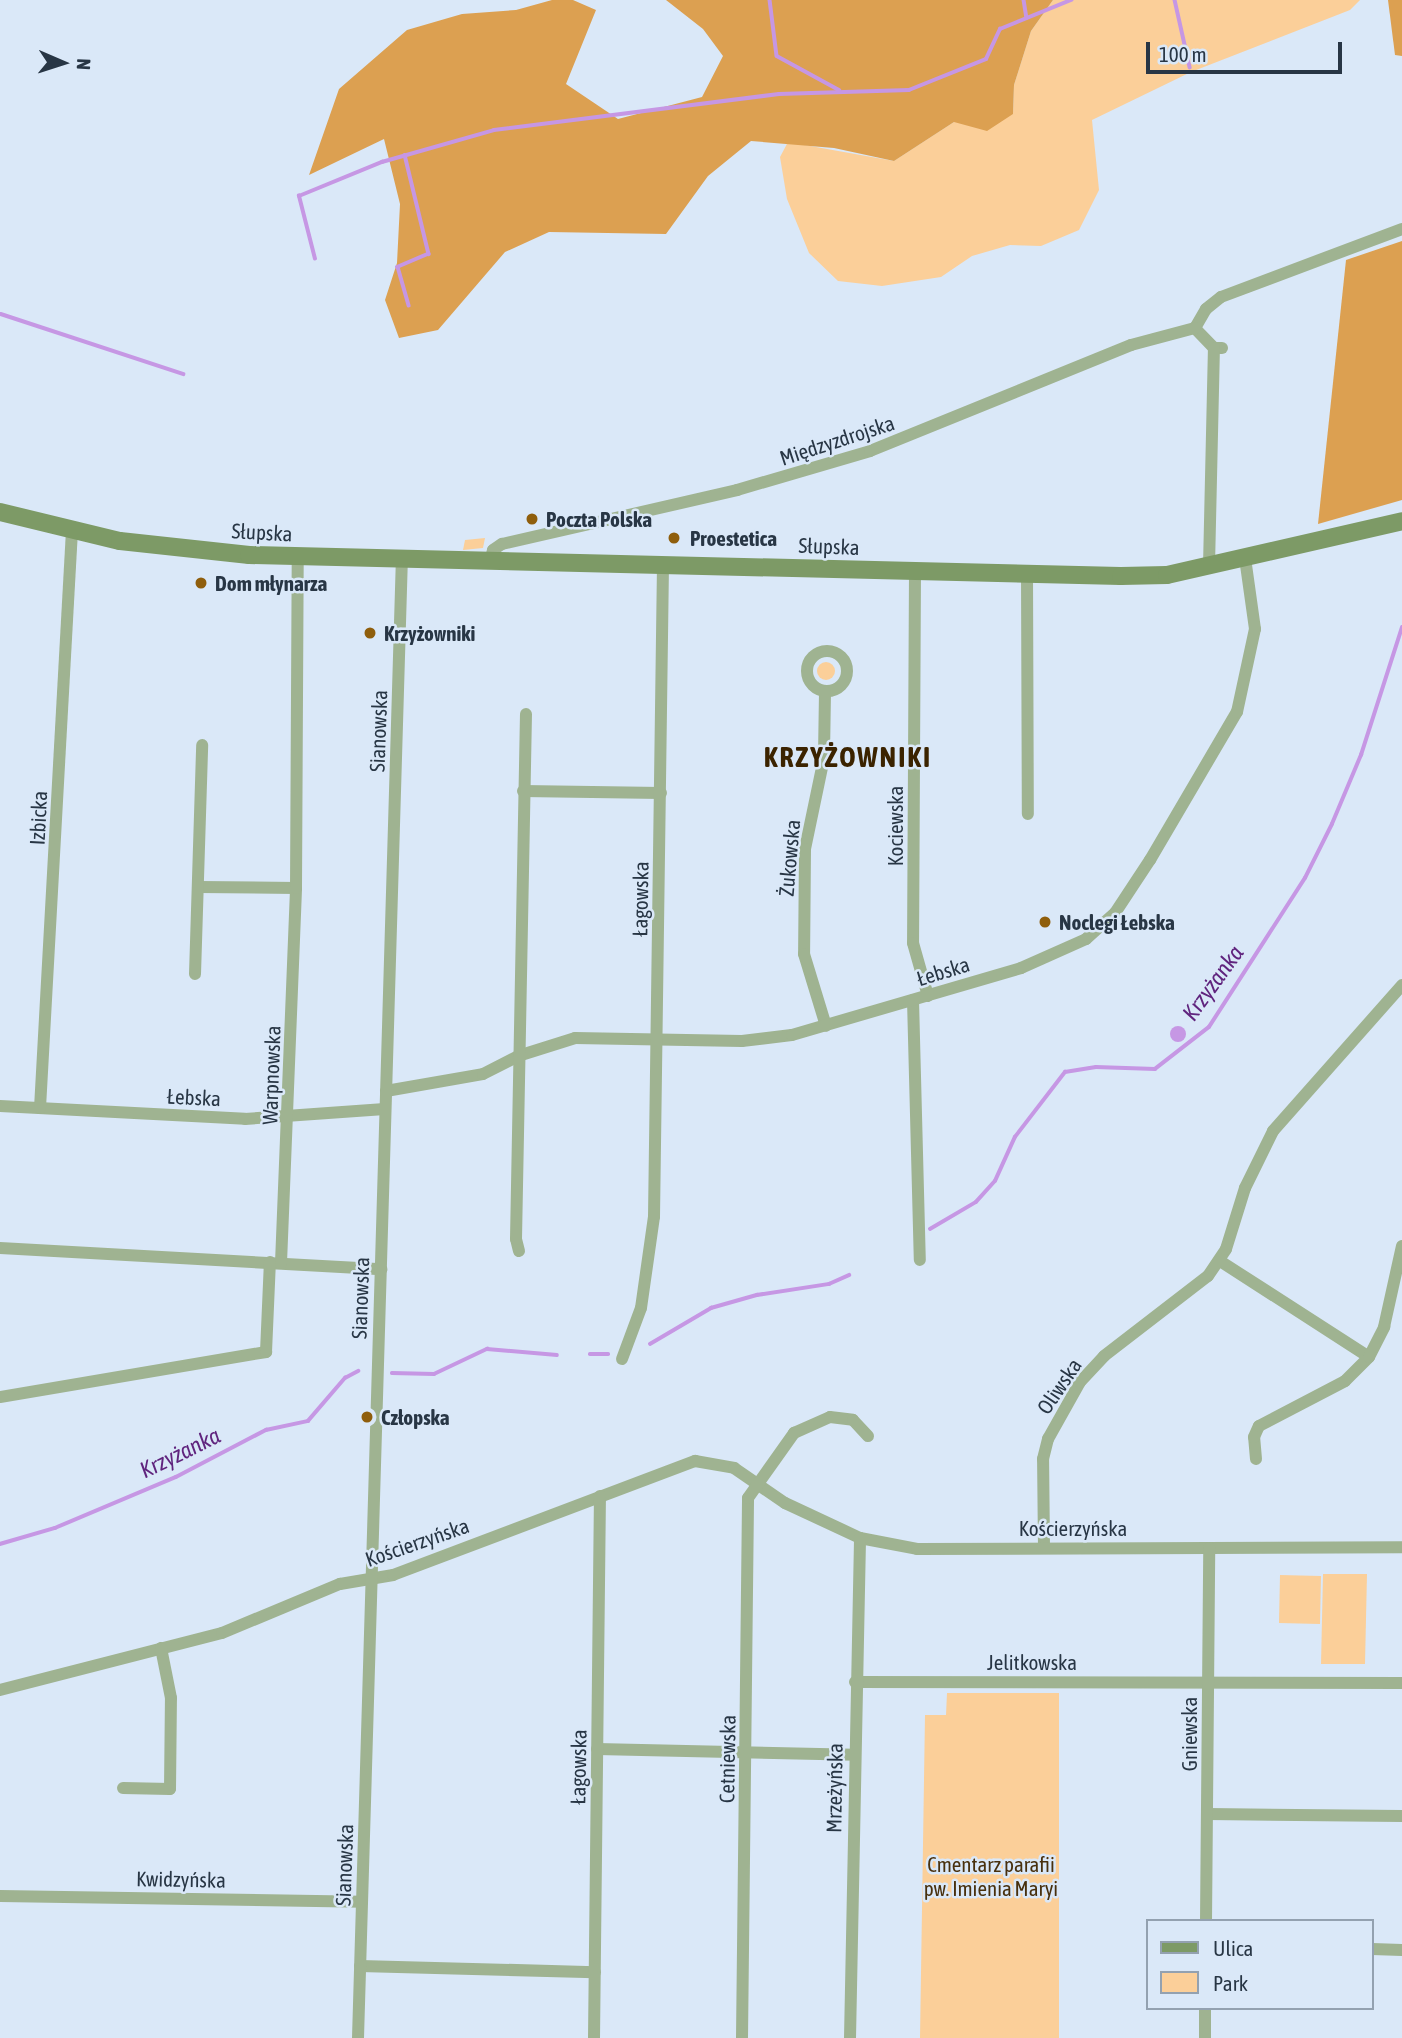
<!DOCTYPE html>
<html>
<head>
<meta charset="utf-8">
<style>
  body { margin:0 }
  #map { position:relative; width:1402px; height:2038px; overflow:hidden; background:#dae8f8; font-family:"Asap Condensed",sans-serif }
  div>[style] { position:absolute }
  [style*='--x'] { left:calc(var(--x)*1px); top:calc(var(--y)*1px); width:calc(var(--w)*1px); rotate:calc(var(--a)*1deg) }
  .green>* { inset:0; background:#fbcf99 }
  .round { border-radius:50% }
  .forest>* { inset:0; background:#dca051 }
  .water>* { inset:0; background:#c697e4 }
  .stream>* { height:3.5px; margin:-1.75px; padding:0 1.75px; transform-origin:1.75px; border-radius:1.75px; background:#c697e4 }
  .street>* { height:12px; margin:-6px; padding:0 6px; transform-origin:6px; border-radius:6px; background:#9fb391 }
  .street>.ring { margin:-6px; padding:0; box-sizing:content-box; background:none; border:12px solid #9fb391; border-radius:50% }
  .secondary>* { height:18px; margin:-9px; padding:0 9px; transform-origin:9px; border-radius:9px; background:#7d9a66 }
  .dots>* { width:19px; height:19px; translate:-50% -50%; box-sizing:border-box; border:4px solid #dae8f8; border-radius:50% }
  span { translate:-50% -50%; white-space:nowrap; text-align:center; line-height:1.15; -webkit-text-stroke:5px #dae8f8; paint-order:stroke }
  .street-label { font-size:21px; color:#283645 }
  .poi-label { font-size:21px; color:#283645; font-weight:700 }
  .left { translate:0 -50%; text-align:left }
  .park-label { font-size:21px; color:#48300d }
  .water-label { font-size:23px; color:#60247e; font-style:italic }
  .district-label { font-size:28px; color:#3b2300; font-weight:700; letter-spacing:2px }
  .legend { position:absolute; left:1146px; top:1919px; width:228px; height:91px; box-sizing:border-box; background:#dae8f8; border:2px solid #93a1b0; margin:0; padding:9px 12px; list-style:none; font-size:21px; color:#283645 }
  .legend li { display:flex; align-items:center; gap:14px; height:35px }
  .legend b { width:35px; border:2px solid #93a1b0 }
  .north { position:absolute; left:28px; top:28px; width:70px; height:70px; -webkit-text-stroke:5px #dae8f8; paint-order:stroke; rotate:93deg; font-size:19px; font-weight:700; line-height:28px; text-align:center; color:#283645 }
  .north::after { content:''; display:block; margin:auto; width:24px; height:32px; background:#283645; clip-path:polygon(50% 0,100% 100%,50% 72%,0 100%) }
  .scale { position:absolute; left:1146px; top:42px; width:196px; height:32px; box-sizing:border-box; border:4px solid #283645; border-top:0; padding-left:9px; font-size:21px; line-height:24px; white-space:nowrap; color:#283645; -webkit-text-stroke:5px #dae8f8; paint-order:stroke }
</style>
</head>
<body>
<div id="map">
  <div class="green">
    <div style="clip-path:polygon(1053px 0,1360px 0,1350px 10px,1191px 72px,1092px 120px,1099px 190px,1079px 230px,1041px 246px,1010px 245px,972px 256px,941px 277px,882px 286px,838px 281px,809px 253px,787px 199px,780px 157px,788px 142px,894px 161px,954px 122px,1013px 114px,1014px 85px,1031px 31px)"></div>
    <div style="clip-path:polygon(485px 538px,483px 548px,463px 550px,465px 540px)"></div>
    <div class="round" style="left:817px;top:662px;width:18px;height:18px"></div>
    <div style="clip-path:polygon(1323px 1574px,1367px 1574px,1365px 1664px,1321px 1664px)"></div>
    <div style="clip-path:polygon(1280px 1575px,1321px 1576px,1320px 1624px,1279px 1623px)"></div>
    <div style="clip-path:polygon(947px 1693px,1059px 1693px,1059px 2038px,920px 2038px,925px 1715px,946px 1715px)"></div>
  </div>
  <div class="forest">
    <div style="clip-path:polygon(552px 0,573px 0,596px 10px,566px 84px,618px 119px,702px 97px,723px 56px,703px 29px,666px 0,1053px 0,1031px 31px,1014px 85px,1013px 114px,987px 131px,954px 122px,894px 161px,834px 148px,751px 141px,708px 176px,666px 234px,549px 232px,505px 252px,438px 330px,399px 338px,385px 300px,397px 263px,400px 204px,384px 139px,309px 175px,339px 89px,407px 30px,462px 14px,516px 10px)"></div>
    <div style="clip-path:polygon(1388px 0,1402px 0,1402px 56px,1395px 55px)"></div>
    <div style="clip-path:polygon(1402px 241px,1402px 500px,1318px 524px,1346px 260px)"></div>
  </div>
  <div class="water">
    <div class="round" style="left:1170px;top:1026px;width:16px;height:16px"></div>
  </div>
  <div class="stream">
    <div style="--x:770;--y:0;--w:56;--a:82.9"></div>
    <div style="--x:777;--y:56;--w:71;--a:28.7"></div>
    <div style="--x:1024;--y:0;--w:18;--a:81"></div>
    <div style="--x:1175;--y:0;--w:69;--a:77.4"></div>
    <div style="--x:405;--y:155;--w:102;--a:76.4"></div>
    <div style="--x:429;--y:254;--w:34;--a:157"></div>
    <div style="--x:398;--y:267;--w:40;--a:74"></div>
    <div style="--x:315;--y:259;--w:65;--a:-104.3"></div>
    <div style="--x:299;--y:196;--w:90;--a:-22.3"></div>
    <div style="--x:382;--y:162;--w:116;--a:-15.9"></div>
    <div style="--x:494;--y:130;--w:287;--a:-7.2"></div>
    <div style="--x:779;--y:94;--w:130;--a:-1.8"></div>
    <div style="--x:909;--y:90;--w:83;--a:-21.9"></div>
    <div style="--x:986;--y:59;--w:33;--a:-65"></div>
    <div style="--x:1000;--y:29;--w:77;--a:-22.2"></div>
    <div style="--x:1;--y:314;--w:192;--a:18.2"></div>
    <div style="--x:930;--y:1229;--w:53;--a:-30.4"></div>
    <div style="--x:976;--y:1202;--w:28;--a:-48"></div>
    <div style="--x:995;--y:1181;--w:48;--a:-65.6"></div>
    <div style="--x:1015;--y:1137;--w:82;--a:-52.4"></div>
    <div style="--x:1065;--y:1072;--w:31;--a:-9"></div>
    <div style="--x:1096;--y:1067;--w:59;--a:1.9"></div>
    <div style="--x:1155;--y:1069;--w:68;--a:-37.9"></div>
    <div style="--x:1209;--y:1027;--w:177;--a:-57.2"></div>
    <div style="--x:1305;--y:878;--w:60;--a:-63.4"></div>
    <div style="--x:1332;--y:824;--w:75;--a:-67.2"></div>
    <div style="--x:1361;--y:755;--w:134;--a:-72.2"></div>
    <div style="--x:650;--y:1344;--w:71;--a:-30.5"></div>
    <div style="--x:711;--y:1308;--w:48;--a:-15.8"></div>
    <div style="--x:757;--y:1295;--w:73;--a:-8.7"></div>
    <div style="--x:829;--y:1284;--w:22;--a:-24"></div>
    <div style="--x:590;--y:1354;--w:18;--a:0"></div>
    <div style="--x:392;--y:1373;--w:42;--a:1.4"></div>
    <div style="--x:434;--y:1374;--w:59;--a:-25.3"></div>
    <div style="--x:487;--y:1349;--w:70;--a:4.9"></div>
    <div style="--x:0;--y:1544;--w:57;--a:-16.2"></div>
    <div style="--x:55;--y:1528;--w:131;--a:-22.9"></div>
    <div style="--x:176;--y:1477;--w:102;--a:-27.6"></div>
    <div style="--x:266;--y:1430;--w:43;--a:-12.1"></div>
    <div style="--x:308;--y:1421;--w:57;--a:-49.3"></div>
    <div style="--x:345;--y:1378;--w:15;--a:-28"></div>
  </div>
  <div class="street">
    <div style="--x:1222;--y:348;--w:8;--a:180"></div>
    <div style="--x:1214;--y:348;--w:28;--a:-134"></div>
    <div style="--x:1195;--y:328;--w:22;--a:-60"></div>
    <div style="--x:1206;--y:309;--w:19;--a:-39"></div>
    <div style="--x:1221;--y:297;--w:193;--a:-20.6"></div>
    <div style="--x:490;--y:562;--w:12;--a:-76"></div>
    <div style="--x:493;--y:550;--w:11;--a:-34"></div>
    <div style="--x:502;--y:544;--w:241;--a:-12.9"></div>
    <div style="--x:737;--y:490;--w:139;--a:-16.3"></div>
    <div style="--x:870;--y:451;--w:282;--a:-22.1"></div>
    <div style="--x:1131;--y:345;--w:66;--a:-14.9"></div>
    <div style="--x:1209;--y:566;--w:218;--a:-88.7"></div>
    <div style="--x:915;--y:571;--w:372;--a:90.3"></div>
    <div style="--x:913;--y:943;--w:55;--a:74.2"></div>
    <div style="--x:1027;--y:574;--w:240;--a:89.8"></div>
    <div class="ring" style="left:807px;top:651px;width:28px;height:28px"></div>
    <div style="--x:825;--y:692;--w:66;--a:90.9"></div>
    <div style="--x:824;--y:758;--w:93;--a:101.8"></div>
    <div style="--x:805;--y:849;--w:105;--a:90.5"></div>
    <div style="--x:804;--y:954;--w:75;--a:73"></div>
    <div style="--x:523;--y:791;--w:138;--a:0.8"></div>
    <div style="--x:199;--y:887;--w:97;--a:0.6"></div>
    <div style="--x:195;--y:974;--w:229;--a:-88.2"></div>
    <div style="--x:913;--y:1000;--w:260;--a:88.5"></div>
    <div style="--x:386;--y:1091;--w:98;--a:-9.9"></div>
    <div style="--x:483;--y:1074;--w:39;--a:-27"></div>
    <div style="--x:518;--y:1056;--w:60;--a:-17.5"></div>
    <div style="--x:575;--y:1038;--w:167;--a:1"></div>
    <div style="--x:742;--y:1041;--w:50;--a:-6.8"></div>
    <div style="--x:792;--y:1035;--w:239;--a:-16.3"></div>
    <div style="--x:1021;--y:968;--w:71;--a:-24"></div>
    <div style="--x:1086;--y:939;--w:39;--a:-42"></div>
    <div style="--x:1115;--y:913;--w:64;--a:-56.6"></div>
    <div style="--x:1150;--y:860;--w:172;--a:-59.6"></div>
    <div style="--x:1237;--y:712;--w:85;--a:-77.8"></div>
    <div style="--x:1255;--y:629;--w:72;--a:-98"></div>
    <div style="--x:0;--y:1106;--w:245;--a:3"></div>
    <div style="--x:245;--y:1119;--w:140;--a:-4.1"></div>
    <div style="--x:40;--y:1108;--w:578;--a:-86.83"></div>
    <div style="--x:0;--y:1248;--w:382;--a:3.2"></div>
    <div style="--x:519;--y:1251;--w:12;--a:-104"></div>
    <div style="--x:516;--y:1239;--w:525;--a:-88.91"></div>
    <div style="--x:1220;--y:1261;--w:177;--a:32.8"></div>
    <div style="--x:281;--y:1263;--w:375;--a:-87.7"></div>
    <div style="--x:296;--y:888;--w:331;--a:-89.7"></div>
    <div style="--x:622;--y:1359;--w:54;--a:-69.6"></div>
    <div style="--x:641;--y:1308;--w:92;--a:-81.9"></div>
    <div style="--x:654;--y:1217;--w:652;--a:-89.21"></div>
    <div style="--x:0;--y:1397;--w:270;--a:-9.6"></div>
    <div style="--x:266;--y:1352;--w:90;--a:-87.5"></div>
    <div style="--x:1256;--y:1459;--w:22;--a:-95"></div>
    <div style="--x:1254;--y:1437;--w:12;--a:-66"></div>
    <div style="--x:1259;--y:1426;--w:97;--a:-27.6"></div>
    <div style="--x:1345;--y:1381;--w:34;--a:-45"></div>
    <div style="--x:1369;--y:1357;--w:34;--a:-63"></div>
    <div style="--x:1384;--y:1327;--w:83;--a:-77.5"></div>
    <div style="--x:1044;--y:1548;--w:89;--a:-90.6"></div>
    <div style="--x:1043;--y:1459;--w:21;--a:-76"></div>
    <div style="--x:1048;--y:1439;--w:65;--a:-60.7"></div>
    <div style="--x:1080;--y:1382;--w:35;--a:-47"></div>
    <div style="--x:1104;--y:1356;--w:131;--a:-37.6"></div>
    <div style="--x:1208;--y:1276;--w:32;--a:-56"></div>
    <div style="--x:1226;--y:1249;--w:64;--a:-72.7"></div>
    <div style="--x:1245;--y:1188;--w:64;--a:-63.8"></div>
    <div style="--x:1273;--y:1131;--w:195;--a:-48.5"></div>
    <div style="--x:855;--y:1682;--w:547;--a:0.1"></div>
    <div style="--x:0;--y:1690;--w:229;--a:-14.4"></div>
    <div style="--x:222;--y:1633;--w:128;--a:-22.6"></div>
    <div style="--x:340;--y:1584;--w:54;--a:-9.6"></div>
    <div style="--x:393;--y:1575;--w:323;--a:-20.7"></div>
    <div style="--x:695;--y:1461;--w:40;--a:10"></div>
    <div style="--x:734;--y:1468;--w:62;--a:34.5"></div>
    <div style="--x:785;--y:1503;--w:83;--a:25"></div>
    <div style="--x:860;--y:1538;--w:58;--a:10.9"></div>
    <div style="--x:917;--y:1549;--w:485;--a:-0.2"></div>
    <div style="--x:597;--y:1749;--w:257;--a:1.3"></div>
    <div style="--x:123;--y:1788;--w:47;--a:1.2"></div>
    <div style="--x:170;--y:1789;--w:91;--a:-89.4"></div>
    <div style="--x:171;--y:1698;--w:51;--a:-101.3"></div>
    <div style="--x:1208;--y:1814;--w:194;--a:0.6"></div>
    <div style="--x:0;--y:1896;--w:362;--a:0.9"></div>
    <div style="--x:1206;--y:1921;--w:373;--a:-89.5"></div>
    <div style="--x:1372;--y:1949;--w:30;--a:2"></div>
    <div style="--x:360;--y:1966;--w:235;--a:1.5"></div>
    <div style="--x:358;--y:2038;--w:1480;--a:-88.3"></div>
    <div style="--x:594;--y:2038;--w:542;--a:-89.37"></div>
    <div style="--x:742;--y:2038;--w:540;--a:-89.36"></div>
    <div style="--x:748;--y:1498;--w:80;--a:-54.7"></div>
    <div style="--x:794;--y:1433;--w:39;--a:-24"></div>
    <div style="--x:830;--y:1417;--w:23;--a:7"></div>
    <div style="--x:853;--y:1420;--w:22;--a:47"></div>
    <div style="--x:850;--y:2038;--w:500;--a:-88.85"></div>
    <div style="--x:1205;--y:2038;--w:30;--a:-90"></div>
  </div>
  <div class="secondary">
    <div style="--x:0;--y:512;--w:123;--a:13.6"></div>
    <div style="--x:120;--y:541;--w:130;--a:6.2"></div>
    <div style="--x:249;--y:555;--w:872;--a:1.38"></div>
    <div style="--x:1121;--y:576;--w:46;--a:-1.2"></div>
    <div style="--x:1167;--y:575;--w:241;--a:-12.9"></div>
  </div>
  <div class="dots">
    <div style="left:532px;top:519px;background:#8f5e0c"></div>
    <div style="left:674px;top:538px;background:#8f5e0c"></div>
    <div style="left:201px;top:583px;background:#8f5e0c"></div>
    <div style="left:370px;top:633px;background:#8f5e0c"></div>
    <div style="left:1045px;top:922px;background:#8f5e0c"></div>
    <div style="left:367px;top:1417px;background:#8f5e0c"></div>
  </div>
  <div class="street-label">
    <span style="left:837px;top:440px;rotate:-18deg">Międzyzdrojska</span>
    <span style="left:262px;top:532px;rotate:3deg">Słupska</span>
    <span style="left:829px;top:546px;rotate:2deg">Słupska</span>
    <span style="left:378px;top:731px;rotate:-88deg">Sianowska</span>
    <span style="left:38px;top:818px;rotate:-87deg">Izbicka</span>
    <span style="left:895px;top:826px;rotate:-90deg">Kociewska</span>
    <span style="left:789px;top:858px;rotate:-85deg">Żukowska</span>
    <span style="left:640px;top:899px;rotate:-89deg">Łagowska</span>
    <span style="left:943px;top:971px;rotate:-17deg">Łebska</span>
    <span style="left:271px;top:1075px;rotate:-88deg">Warpnowska</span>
    <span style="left:194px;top:1097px;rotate:3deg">Łebska</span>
    <span style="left:360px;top:1298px;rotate:-88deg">Sianowska</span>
    <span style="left:1059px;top:1386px;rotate:-56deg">Oliwska</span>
    <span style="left:1073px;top:1528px">Kościerzyńska</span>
    <span style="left:417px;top:1542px;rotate:-19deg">Kościerzyńska</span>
    <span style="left:1032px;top:1662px">Jelitkowska</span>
    <span style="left:1189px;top:1734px;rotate:-90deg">Gniewska</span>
    <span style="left:727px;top:1759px;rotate:-89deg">Cetniewska</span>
    <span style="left:578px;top:1767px;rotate:-89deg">Łagowska</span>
    <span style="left:834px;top:1788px;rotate:-89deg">Mrzeżyńska</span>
    <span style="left:344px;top:1865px;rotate:-88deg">Sianowska</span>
    <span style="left:181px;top:1879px;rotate:1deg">Kwidzyńska</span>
  </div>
  <div class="poi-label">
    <span class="left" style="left:546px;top:519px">Poczta Polska</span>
    <span class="left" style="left:690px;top:538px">Proestetica</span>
    <span class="left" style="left:215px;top:583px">Dom młynarza</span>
    <span class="left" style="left:384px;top:633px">Krzyżowniki</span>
    <span class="left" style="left:1059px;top:922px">Noclegi Łebska</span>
    <span class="left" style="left:381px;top:1417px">Człopska</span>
  </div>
  <div class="park-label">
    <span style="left:991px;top:1876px">Cmentarz parafii<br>pw. Imienia Maryi</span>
  </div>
  <div class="water-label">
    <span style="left:1213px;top:983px;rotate:-54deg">Krzyżanka</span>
    <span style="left:180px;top:1453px;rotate:-26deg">Krzyżanka</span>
  </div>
  <div class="district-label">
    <span style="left:848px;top:757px">KRZYŻOWNIKI</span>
  </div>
  <ul class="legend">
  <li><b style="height:9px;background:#7d9a66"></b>Ulica</li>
  <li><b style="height:19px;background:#fbcf99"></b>Park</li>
  </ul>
  <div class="north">N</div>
  <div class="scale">100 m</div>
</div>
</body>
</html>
